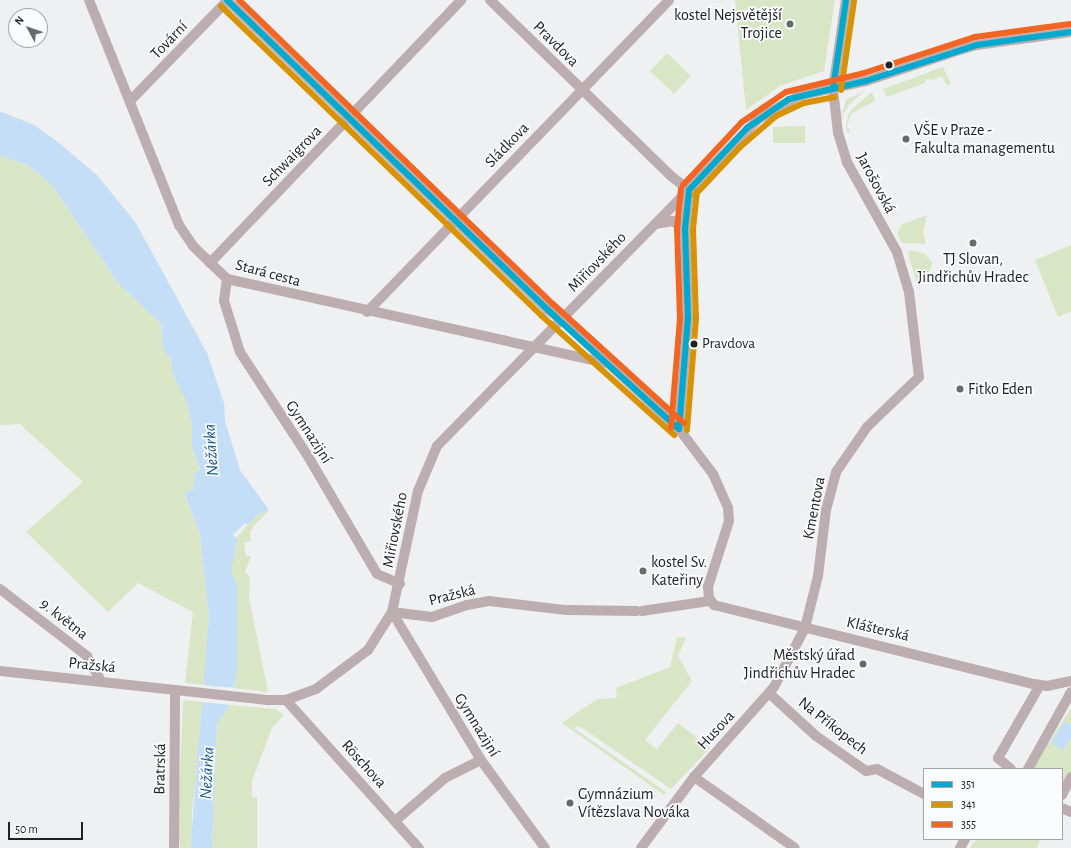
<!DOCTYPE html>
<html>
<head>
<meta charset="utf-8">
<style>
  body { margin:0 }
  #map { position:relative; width:1071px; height:848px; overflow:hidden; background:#eff0f1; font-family:"Alegreya Sans",sans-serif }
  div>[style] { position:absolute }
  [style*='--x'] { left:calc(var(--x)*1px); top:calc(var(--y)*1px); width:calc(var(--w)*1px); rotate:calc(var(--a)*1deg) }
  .green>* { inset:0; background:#d8e6c6 }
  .water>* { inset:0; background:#c4def8 }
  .pier>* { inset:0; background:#eff0f1 }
  .minor>* { height:10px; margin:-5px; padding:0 5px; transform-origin:5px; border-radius:5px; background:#bcadb0 }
  .bus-1>* { height:6px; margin:-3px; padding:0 3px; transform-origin:3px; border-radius:3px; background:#00a9ce }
  .bus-2>* { height:6px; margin:-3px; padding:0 3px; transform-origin:3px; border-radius:3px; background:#d79205 }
  .bus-3>* { height:6px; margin:-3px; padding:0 3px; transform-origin:3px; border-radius:3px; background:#f26522 }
  .dots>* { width:11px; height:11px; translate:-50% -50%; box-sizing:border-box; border:2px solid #fbfcff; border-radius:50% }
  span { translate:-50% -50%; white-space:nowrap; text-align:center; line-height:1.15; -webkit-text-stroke:3.5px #fbfcff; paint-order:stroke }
  .bus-label { font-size:15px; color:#212122 }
  .left { translate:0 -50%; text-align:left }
  .poi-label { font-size:16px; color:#212122 }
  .right { translate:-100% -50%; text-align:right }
  .street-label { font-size:16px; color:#212122 }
  .water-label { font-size:17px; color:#15588f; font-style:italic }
  .legend { position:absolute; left:923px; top:768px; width:140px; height:72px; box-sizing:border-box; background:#fbfcff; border:1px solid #a4a4a7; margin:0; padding:5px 7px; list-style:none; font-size:12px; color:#212122 }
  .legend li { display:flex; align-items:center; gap:8px; height:20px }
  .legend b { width:20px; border:1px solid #a4a4a7 }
  .north { position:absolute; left:8px; top:8px; width:40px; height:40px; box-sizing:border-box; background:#fbfcff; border:1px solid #a4a4a7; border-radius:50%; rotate:310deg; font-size:11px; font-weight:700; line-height:16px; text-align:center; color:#212122 }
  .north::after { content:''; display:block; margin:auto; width:14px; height:18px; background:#69696a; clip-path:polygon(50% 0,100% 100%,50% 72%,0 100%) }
  .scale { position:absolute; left:8px; top:822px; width:75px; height:18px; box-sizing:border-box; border:2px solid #212122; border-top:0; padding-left:5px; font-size:12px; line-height:14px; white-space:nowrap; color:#212122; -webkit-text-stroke:3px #fbfcff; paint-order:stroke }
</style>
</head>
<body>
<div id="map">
  <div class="green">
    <div style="clip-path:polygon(735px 0,835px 0,824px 71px,780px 86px,746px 110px)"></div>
    <div style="clip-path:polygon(667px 53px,691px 76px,674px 94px,650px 71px)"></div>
    <div style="clip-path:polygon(943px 67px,951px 84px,947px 85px,942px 76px,932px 80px,927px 79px,925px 83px,887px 97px,883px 89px)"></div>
    <div style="clip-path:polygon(864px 91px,849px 105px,841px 117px,846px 100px)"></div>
    <div style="clip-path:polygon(872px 92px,875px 101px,852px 113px,847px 125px,850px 132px,847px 133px,846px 123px,850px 111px)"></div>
    <div style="clip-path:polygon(805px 126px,805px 143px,773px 143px,773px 127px)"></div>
    <div style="clip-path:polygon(0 155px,27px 165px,51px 184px,119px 284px,161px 324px,163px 348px,172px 362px,172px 372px,186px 401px,192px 423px,192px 447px,200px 469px,194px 475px,194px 489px,184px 494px,200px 534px,209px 617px,205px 685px,185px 683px,193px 612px,138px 583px,108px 612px,26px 532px,83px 482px,20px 424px,0 425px)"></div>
    <div style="clip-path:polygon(927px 215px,923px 232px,926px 244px,902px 243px,897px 234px,901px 225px)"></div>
    <div style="clip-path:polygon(1071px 245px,1071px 311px,1058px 317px,1035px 260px)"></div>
    <div style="clip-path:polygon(910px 250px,925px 254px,932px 262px,931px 269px,918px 286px,908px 254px)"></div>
    <div style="clip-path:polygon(269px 510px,250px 531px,251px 541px,244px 543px,246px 556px,251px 556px,245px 572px,250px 577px,249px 598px,268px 692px,234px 688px,237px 638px,231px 573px,234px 540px,257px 515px)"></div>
    <div style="clip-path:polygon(677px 637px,686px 638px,678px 656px,692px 681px,645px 740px,657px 749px,678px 723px,710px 748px,671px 789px,579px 726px,574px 728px,666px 792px,664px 795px,562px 723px,597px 699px,617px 698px,616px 688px,670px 667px)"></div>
    <div style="clip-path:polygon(183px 700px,204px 702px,192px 813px,192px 848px,180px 848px,178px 830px)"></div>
    <div style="clip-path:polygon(230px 705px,276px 709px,284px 715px,272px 728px,252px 781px,252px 798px,257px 796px,257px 848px,212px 848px,217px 723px)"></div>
    <div style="clip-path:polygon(1071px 708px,1071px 774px,1062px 789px,1062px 769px,1032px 769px)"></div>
    <div style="clip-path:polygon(977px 839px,1040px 839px,1037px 848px,970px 848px)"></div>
  </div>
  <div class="water">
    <div style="clip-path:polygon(0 111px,36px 126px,59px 143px,97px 175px,136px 223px,207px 353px,224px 403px,225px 421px,240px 470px,269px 510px,257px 515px,248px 525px,245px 523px,233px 535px,237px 538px,231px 573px,237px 584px,237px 669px,230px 705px,217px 723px,212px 848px,192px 848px,191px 840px,209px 617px,200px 534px,184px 493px,194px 489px,194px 475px,200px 469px,192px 447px,192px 423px,186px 401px,172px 372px,172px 362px,163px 348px,161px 324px,119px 284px,51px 184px,27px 165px,0 155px)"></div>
    <div style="clip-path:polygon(1065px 721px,1071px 725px,1071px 738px,1063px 750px,1051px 743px)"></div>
  </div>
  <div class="pier">
    <div style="clip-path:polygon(203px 685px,236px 688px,232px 705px,202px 702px)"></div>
  </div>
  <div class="minor">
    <div style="--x:89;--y:0;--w:242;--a:68.2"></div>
    <div style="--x:179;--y:225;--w:25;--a:56"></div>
    <div style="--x:193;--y:246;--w:47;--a:44.1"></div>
    <div style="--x:227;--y:279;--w:391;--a:12.5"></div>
    <div style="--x:227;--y:0;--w:446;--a:44"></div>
    <div style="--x:548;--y:310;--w:16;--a:35"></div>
    <div style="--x:561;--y:319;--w:161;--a:43"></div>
    <div style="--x:679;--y:429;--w:56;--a:52.9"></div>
    <div style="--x:713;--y:474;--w:37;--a:66"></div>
    <div style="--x:728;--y:508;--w:13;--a:86"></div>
    <div style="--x:729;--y:521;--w:69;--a:107.7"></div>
    <div style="--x:708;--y:587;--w:11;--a:85"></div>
    <div style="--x:709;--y:598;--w:9;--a:54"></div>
    <div style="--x:714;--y:605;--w:330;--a:13.9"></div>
    <div style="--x:1034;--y:684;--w:13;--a:9"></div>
    <div style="--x:1047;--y:686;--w:25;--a:-12"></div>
    <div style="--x:490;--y:0;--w:252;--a:44.2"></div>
    <div style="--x:671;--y:176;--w:23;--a:38"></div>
    <div style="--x:131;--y:100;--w:139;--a:-45.9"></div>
    <div style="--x:655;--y:224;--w:18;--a:-9"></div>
    <div style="--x:673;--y:221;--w:14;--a:34"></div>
    <div style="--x:210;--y:263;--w:364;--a:-46.3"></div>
    <div style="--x:227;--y:279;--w:22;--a:98"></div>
    <div style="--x:224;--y:301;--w:53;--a:72.6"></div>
    <div style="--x:240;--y:352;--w:126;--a:56.9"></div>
    <div style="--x:309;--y:458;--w:134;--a:59.6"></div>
    <div style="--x:377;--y:574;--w:25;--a:23"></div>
    <div style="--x:367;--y:312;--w:434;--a:-45.9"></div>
    <div style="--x:679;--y:429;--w:111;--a:-85.4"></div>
    <div style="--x:688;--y:318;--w:89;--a:-91.9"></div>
    <div style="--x:685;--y:229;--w:39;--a:-84"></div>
    <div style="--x:0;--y:589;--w:110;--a:37.6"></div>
    <div style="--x:87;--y:656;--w:29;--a:61"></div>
    <div style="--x:642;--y:611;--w:69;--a:-8.4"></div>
    <div style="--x:392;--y:612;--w:173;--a:59"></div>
    <div style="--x:481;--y:760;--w:109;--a:54"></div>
    <div style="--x:392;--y:612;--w:40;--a:7.1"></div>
    <div style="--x:432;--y:617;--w:37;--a:-19"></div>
    <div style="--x:467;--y:605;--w:22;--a:-10"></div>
    <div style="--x:489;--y:601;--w:78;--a:6.7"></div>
    <div style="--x:566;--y:610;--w:71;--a:0.8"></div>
    <div style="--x:0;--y:671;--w:270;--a:6.2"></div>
    <div style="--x:268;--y:700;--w:18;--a:0"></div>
    <div style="--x:286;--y:700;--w:32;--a:-20"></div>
    <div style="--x:316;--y:689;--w:65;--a:-36.9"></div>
    <div style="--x:368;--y:650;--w:45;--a:-57.7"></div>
    <div style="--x:392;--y:612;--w:124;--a:-77.9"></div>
    <div style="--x:418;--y:491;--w:49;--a:-67.1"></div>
    <div style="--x:437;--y:446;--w:458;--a:-45.5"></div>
    <div style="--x:758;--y:119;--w:49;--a:-29.2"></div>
    <div style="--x:801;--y:95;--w:66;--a:-12.2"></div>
    <div style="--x:866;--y:81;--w:89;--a:-18.4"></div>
    <div style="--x:950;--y:53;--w:28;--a:-17"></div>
    <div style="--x:977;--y:45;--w:95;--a:-7.9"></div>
    <div style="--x:770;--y:694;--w:62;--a:42.4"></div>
    <div style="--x:816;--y:736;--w:61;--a:35"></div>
    <div style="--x:866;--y:771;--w:11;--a:-10"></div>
    <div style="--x:877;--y:769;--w:53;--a:28"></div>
    <div style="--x:286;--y:700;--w:199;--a:48.1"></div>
    <div style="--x:1011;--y:769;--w:17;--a:-140"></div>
    <div style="--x:998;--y:758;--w:84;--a:-60.1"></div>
    <div style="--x:1028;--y:769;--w:88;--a:-60.8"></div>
    <div style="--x:694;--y:777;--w:123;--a:35.1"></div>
    <div style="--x:1062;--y:795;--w:20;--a:-63"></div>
    <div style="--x:1062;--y:808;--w:10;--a:24"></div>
    <div style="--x:395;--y:821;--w:66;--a:-40.7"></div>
    <div style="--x:445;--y:778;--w:40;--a:-26.6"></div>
    <div style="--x:174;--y:848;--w:157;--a:-89.6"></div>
    <div style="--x:641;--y:848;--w:89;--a:-53.3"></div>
    <div style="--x:694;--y:777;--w:120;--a:-48.4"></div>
    <div style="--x:774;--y:687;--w:67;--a:-62.3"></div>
    <div style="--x:805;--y:628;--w:54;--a:-76"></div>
    <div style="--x:818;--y:576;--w:66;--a:-83.1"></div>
    <div style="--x:826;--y:510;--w:39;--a:-75"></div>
    <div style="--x:836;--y:472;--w:55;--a:-55.4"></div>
    <div style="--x:867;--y:427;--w:72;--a:-43.9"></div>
    <div style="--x:919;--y:377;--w:86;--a:-96.7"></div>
    <div style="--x:909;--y:292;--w:42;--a:-106.7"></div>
    <div style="--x:897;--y:252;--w:103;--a:-119.1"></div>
    <div style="--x:847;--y:162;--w:30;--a:-107"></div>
    <div style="--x:838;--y:133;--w:44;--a:-96.5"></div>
    <div style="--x:833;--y:89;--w:90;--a:-81.7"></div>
    <div style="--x:960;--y:848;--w:10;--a:-61"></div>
  </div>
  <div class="bus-1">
    <div style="--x:227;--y:0;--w:446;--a:44"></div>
    <div style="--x:548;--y:310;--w:177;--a:42.3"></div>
    <div style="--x:833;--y:89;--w:90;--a:-81.7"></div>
    <div style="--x:689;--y:190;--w:85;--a:-46.9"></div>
    <div style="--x:747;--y:128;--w:51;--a:-34.6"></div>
    <div style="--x:789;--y:99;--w:79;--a:-13.2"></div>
    <div style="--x:866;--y:81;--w:117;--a:-18"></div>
    <div style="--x:977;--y:45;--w:95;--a:-7.9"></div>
    <div style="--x:679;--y:429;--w:111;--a:-85.4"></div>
    <div style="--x:688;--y:318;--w:89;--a:-91.9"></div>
    <div style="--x:685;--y:229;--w:39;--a:-84"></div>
  </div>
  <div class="bus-2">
    <div style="--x:221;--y:6;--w:446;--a:44"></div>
    <div style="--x:542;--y:316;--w:178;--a:42"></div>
    <div style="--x:841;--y:90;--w:90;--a:-81.7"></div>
    <div style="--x:695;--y:195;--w:66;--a:-46.8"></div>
    <div style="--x:740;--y:147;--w:48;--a:-40.7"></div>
    <div style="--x:776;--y:116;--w:31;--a:-25"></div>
    <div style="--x:804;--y:103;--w:31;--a:-11"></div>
    <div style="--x:687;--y:430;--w:111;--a:-85.4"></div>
    <div style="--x:696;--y:319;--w:90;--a:-91.9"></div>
    <div style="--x:693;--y:229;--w:38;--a:-84"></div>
  </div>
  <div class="bus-3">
    <div style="--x:239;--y:0;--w:437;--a:44.1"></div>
    <div style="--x:553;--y:304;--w:177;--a:42.3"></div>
    <div style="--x:683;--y:185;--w:86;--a:-46.9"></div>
    <div style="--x:742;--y:122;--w:53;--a:-34.3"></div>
    <div style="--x:786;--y:92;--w:80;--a:-13.7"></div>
    <div style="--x:864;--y:73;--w:117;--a:-18"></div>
    <div style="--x:975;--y:37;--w:96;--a:-7.8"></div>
    <div style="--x:671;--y:428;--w:110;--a:-85.3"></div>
    <div style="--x:680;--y:318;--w:89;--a:-91.9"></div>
    <div style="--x:677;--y:229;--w:40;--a:-84.3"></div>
  </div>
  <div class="dots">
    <div style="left:790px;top:24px;background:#69696a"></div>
    <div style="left:889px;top:65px;background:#212122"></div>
    <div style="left:906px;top:139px;background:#69696a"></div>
    <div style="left:973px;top:243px;background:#69696a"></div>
    <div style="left:694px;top:344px;background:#212122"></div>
    <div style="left:960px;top:389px;background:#69696a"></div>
    <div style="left:643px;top:571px;background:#69696a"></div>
    <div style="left:863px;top:664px;background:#69696a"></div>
    <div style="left:570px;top:803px;background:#69696a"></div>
  </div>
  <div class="bus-label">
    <span class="left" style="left:702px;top:344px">Pravdova</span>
  </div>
  <div class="poi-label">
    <span class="right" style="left:782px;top:24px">kostel Nejsvětější<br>Trojice</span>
    <span class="left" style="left:914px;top:139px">VŠE v Praze -<br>Fakulta managementu</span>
    <span style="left:973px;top:268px">TJ Slovan,<br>Jindřichův Hradec</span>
    <span class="left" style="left:968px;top:389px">Fitko Eden</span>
    <span class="left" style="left:651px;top:571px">kostel Sv.<br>Kateřiny</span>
    <span class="right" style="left:855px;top:664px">Městský úřad<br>Jindřichův Hradec</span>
    <span class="left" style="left:578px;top:803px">Gymnázium<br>Vítězslava Nováka</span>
  </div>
  <div class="street-label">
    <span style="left:169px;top:40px;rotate:-46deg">Tovární</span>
    <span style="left:556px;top:44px;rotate:45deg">Pravdova</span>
    <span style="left:507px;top:145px;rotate:-46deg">Sládkova</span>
    <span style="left:292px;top:156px;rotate:-46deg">Schwaigrova</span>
    <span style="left:876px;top:183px;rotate:62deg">Jarošovská</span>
    <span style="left:597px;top:262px;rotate:-46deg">Miřiovského</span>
    <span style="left:268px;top:273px;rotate:15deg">Stará cesta</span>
    <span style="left:309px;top:432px;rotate:57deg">Gymnazijní</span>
    <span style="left:814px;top:508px;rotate:-79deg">Kmentova</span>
    <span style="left:395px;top:530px;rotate:-79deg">Miřiovského</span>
    <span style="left:452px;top:595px;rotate:-14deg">Pražská</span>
    <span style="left:64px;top:619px;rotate:38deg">9. května</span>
    <span style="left:878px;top:629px;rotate:13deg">Klášterská</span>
    <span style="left:92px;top:665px;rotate:6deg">Pražská</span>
    <span style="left:477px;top:725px;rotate:58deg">Gymnazijní</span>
    <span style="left:833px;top:726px;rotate:38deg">Na Příkopech</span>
    <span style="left:716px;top:730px;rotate:-47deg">Husova</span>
    <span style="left:364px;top:764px;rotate:48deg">Röschova</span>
    <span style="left:160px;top:769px;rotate:-89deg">Bratrská</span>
  </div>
  <div class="water-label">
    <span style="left:211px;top:450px;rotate:-94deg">Nežárka</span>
    <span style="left:207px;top:773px;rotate:-87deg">Nežárka</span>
  </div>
  <ul class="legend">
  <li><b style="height:5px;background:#00a9ce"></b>351</li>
  <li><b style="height:5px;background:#d79205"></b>341</li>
  <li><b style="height:5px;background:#f26522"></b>355</li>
  </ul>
  <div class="north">N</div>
  <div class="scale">50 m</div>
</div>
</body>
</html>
